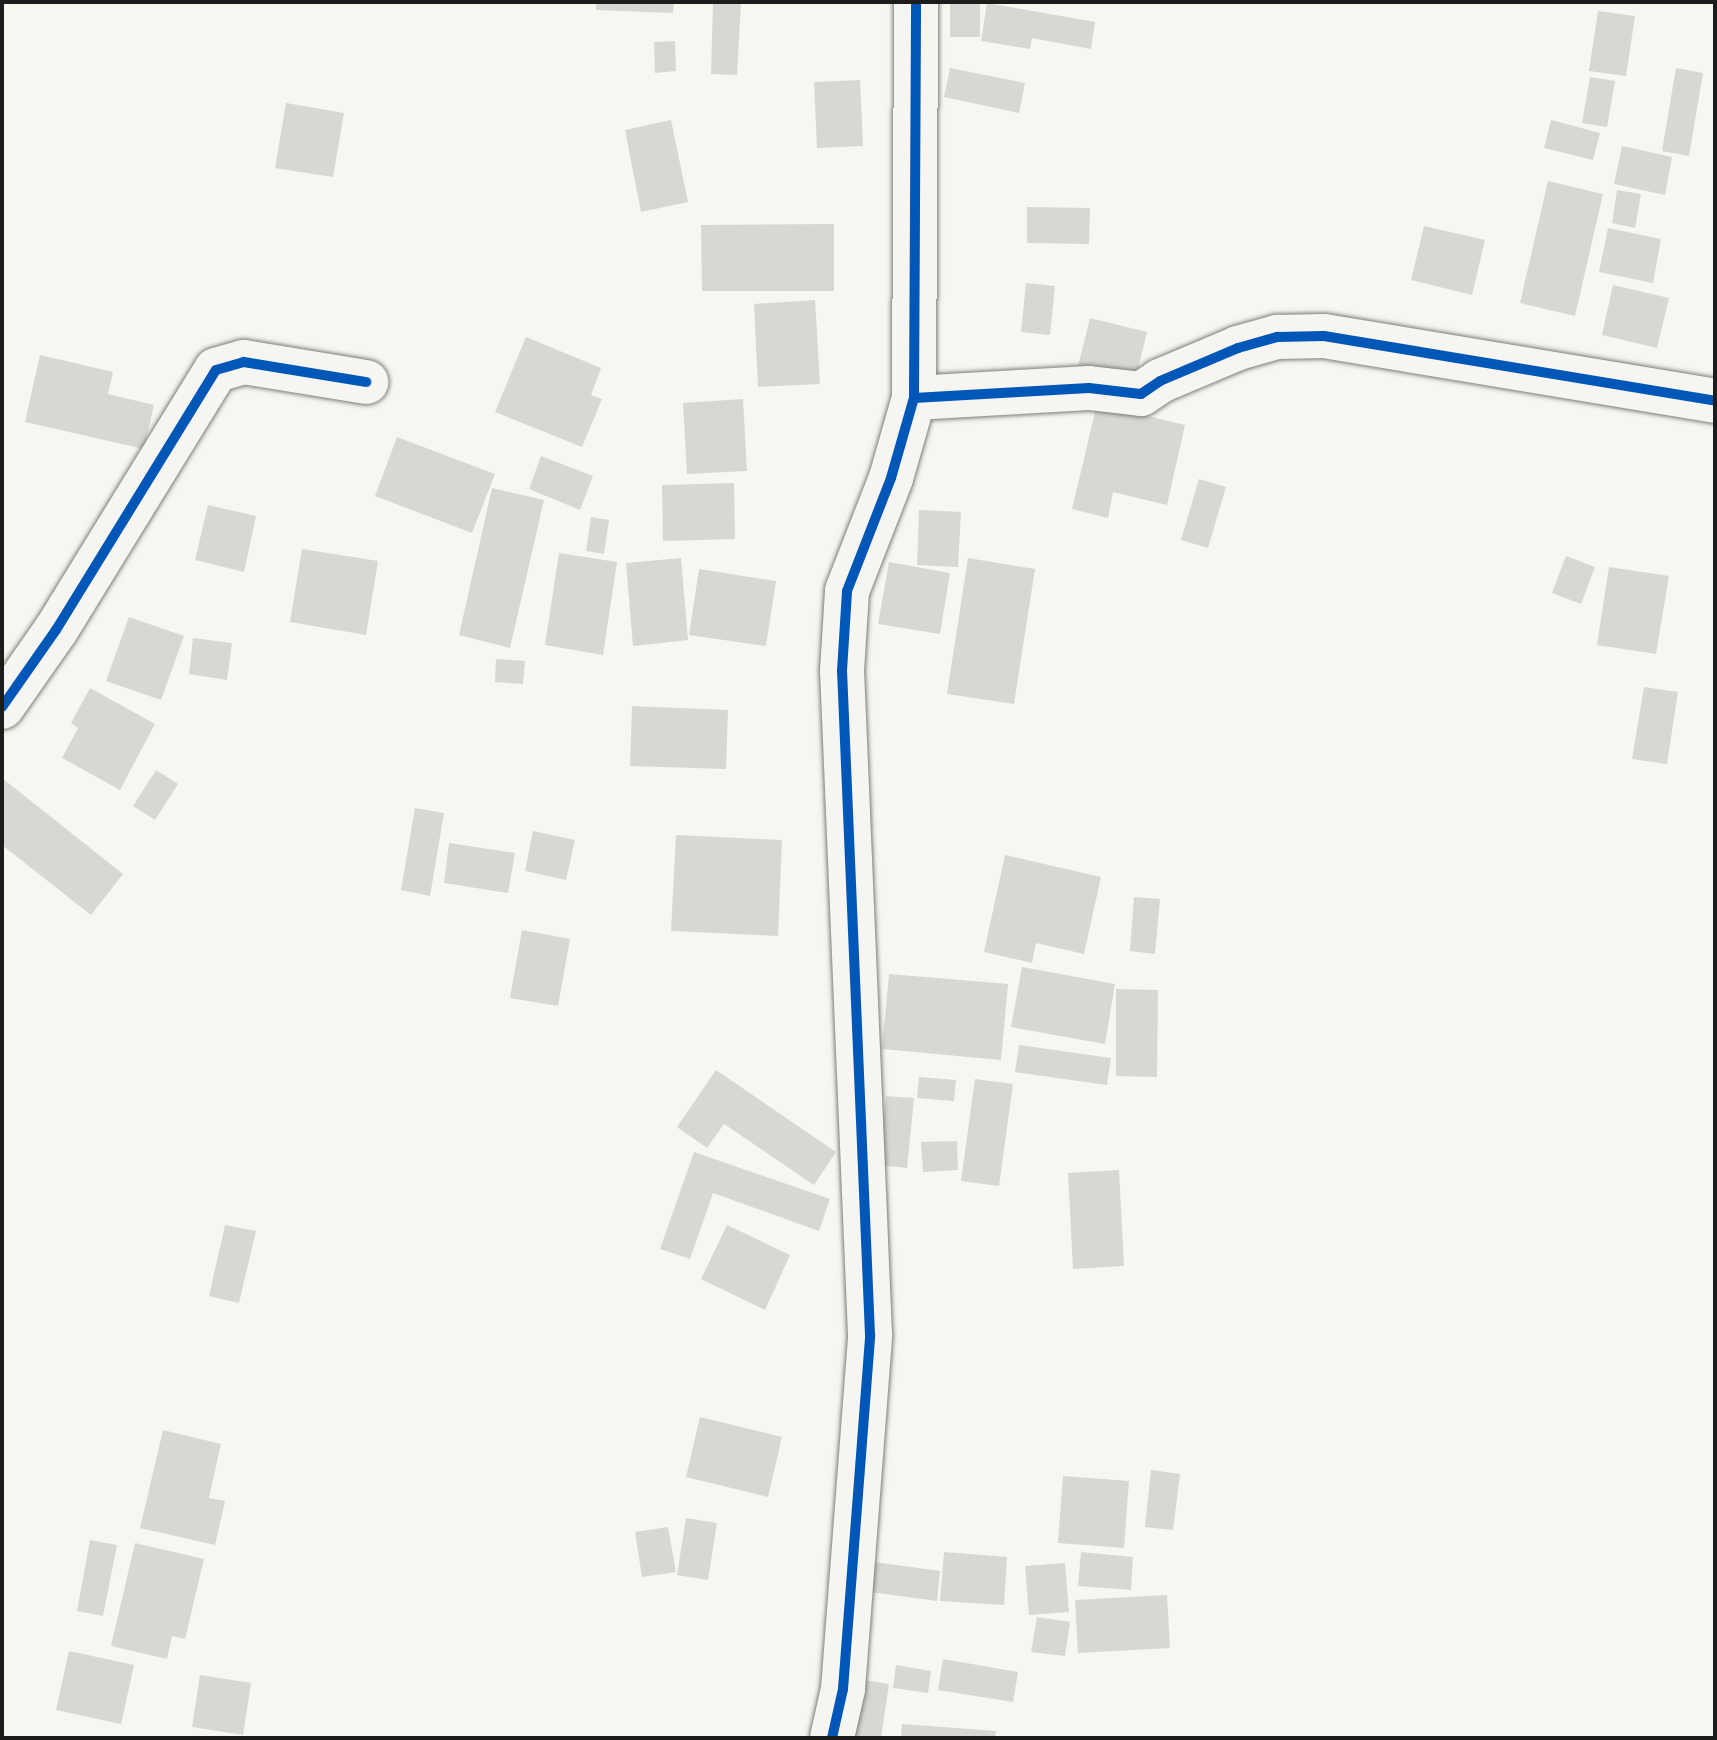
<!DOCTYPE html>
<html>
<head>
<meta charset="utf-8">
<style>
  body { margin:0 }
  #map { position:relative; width:1717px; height:1740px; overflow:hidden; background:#f8f6f0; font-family:Pangolin,sans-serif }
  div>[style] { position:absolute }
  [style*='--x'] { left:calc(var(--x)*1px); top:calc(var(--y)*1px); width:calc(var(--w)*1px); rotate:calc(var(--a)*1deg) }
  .building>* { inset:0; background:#d9d7d3 }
  .roads { filter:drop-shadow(0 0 2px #7f7e7b) drop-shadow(0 0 2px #7f7e7b) }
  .minor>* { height:44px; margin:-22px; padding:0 22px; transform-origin:22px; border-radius:22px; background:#f6f5f1 }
  .cycleway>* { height:10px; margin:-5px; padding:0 5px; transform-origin:5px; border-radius:5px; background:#0057b8 }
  span { translate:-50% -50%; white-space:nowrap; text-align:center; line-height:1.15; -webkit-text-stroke:6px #fbf7ec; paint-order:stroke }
  .frame { position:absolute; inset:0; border:4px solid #1c1c1c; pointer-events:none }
</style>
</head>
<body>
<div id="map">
  <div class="building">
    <div style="clip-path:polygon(596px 2px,674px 2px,673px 13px,596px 10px)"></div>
    <div style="clip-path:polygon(713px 2px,741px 2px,737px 75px,711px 74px)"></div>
    <div style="clip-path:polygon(980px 3px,980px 37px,950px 37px,950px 4px)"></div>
    <div style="clip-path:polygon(987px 3px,1095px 22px,1091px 49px,1032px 38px,1030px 49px,981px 41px)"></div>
    <div style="clip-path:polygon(1598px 11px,1635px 16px,1626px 76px,1589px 71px)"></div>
    <div style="clip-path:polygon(675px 41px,676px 71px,655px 73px,654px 42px)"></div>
    <div style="clip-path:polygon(950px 68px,1025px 83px,1019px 113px,944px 97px)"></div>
    <div style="clip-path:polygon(1676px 68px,1703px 73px,1689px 156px,1662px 151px)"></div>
    <div style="clip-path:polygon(1590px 77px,1615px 81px,1607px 127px,1582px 123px)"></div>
    <div style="clip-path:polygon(860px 80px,863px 146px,817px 148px,814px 82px)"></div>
    <div style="clip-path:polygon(286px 103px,344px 113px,333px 177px,275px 168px)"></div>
    <div style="clip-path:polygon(671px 120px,688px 202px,641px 212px,625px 130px)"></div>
    <div style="clip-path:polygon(1551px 120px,1600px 133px,1593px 160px,1544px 148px)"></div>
    <div style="clip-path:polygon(1622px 146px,1672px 157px,1665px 195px,1614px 184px)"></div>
    <div style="clip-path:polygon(1548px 181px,1603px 194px,1575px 316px,1520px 303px)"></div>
    <div style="clip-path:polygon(1617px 190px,1641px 194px,1635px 228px,1612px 223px)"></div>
    <div style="clip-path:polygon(1027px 207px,1090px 208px,1089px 244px,1027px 243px)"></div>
    <div style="clip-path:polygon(834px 224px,834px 291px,702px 291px,701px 225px)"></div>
    <div style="clip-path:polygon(1424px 226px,1485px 240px,1472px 295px,1411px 280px)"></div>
    <div style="clip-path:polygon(1608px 228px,1661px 239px,1653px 283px,1599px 272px)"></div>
    <div style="clip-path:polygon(1026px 283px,1055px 286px,1050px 335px,1021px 332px)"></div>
    <div style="clip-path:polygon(1613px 285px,1669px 298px,1657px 348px,1602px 335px)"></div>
    <div style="clip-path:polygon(815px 300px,820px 384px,758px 387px,754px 304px)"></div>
    <div style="clip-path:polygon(1090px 318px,1147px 332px,1135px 381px,1078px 366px)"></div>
    <div style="clip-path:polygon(526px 337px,601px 368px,591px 395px,602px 399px,582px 447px,495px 412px)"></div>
    <div style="clip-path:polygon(40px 355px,113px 372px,108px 394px,154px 405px,144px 449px,25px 422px)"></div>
    <div style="clip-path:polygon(743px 399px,747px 471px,687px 474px,683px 403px)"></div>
    <div style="clip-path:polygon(1097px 404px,1185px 425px,1167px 505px,1113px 492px,1108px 518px,1072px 509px)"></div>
    <div style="clip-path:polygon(397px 437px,495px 474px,472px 533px,375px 496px)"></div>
    <div style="clip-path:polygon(541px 456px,593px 476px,580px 510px,529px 489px)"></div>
    <div style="clip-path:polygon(1199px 479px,1226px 487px,1208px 548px,1181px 540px)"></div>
    <div style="clip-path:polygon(734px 483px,735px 539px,663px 541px,662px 485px)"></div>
    <div style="clip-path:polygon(492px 488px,544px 500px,510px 648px,459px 635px)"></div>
    <div style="clip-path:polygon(208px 505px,256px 516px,244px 572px,195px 560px)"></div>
    <div style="clip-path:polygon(919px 510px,961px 512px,958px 567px,917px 565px)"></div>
    <div style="clip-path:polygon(591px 517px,609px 520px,604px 554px,586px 551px)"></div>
    <div style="clip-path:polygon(302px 549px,378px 561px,366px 635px,290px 622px)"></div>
    <div style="clip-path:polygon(559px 553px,617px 562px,603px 655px,545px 645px)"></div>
    <div style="clip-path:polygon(1566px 556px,1595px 567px,1581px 604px,1552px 593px)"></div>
    <div style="clip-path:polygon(681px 558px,688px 640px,633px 646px,626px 563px)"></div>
    <div style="clip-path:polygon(968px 558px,1035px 569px,1014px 704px,947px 694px)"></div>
    <div style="clip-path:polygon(889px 562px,950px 573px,940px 634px,878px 624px)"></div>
    <div style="clip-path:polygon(1609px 567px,1669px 576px,1656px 654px,1597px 645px)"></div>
    <div style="clip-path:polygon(699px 569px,776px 581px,766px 646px,689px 635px)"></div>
    <div style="clip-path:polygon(129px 617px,184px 636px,161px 700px,106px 681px)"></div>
    <div style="clip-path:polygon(193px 638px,232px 643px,227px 680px,189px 674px)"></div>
    <div style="clip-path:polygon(496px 659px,525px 661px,523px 684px,495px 682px)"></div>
    <div style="clip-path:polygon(1644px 687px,1678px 692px,1667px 764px,1632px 759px)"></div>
    <div style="clip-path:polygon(90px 688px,155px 724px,120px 790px,62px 758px,78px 728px,71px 723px)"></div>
    <div style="clip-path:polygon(632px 706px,728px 710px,726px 769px,630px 766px)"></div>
    <div style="clip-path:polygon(156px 770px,178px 784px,155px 820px,133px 806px)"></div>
    <div style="clip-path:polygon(2px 778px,123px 874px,91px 915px,2px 845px)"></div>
    <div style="clip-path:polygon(415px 808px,444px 813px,430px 896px,401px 890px)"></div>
    <div style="clip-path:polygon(533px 831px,575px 840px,566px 880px,525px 871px)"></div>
    <div style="clip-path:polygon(676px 835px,782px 840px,778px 936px,671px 931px)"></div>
    <div style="clip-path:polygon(449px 843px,515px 853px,508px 893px,444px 883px)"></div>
    <div style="clip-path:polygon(1005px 855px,1101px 877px,1084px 954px,1036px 943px,1032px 963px,984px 952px)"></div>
    <div style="clip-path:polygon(1134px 897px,1160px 899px,1155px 954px,1130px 951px)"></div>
    <div style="clip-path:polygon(522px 930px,570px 939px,558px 1006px,510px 998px)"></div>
    <div style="clip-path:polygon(1022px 967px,1115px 984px,1105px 1044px,1011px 1027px)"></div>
    <div style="clip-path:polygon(889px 974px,1008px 984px,1001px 1060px,882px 1049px)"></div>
    <div style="clip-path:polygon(1116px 989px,1158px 990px,1157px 1077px,1116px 1076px)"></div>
    <div style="clip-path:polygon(1019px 1045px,1111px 1058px,1107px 1085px,1015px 1072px)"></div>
    <div style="clip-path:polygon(716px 1070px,836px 1152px,814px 1185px,724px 1124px,707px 1148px,677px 1127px)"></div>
    <div style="clip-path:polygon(919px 1077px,956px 1080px,954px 1101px,917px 1098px)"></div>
    <div style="clip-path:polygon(975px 1079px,1013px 1084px,999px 1186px,961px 1181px)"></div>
    <div style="clip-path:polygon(886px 1096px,914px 1098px,907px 1168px,879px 1165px)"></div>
    <div style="clip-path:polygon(957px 1141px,958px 1170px,923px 1172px,921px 1142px)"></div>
    <div style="clip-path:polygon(694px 1152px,830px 1199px,819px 1231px,713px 1193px,690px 1259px,660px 1249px)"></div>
    <div style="clip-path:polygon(1119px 1170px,1124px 1266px,1073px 1269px,1068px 1173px)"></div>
    <div style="clip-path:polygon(225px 1225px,256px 1231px,239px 1303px,209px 1296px)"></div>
    <div style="clip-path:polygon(727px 1225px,790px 1255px,765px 1310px,701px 1279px)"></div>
    <div style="clip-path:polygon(700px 1417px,782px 1437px,768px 1497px,686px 1477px)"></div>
    <div style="clip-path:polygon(163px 1430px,221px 1444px,209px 1498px,225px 1501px,215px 1545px,140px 1528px)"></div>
    <div style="clip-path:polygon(1151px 1470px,1180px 1474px,1173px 1530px,1145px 1527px)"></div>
    <div style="clip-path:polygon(1063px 1476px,1129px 1481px,1124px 1548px,1058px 1543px)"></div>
    <div style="clip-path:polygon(686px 1518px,717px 1523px,708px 1580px,677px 1575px)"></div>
    <div style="clip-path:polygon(668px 1527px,676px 1572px,642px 1577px,635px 1532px)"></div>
    <div style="clip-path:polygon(90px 1540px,117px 1545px,103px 1616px,77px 1611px)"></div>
    <div style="clip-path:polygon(135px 1543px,204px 1559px,185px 1639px,172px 1636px,167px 1659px,111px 1646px)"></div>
    <div style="clip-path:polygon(944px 1552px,1007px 1557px,1004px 1605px,940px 1601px)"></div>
    <div style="clip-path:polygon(1081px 1552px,1133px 1557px,1131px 1590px,1078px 1586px)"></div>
    <div style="clip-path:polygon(874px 1562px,940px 1571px,937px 1601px,870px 1592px)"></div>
    <div style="clip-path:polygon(1065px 1563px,1069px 1612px,1029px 1615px,1025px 1566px)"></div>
    <div style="clip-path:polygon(1167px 1595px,1170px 1648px,1078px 1653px,1075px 1600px)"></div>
    <div style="clip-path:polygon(1037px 1617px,1070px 1622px,1065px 1656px,1031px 1652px)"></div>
    <div style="clip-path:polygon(69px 1651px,134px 1665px,121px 1724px,56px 1710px)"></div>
    <div style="clip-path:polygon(943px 1659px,1018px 1672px,1013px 1702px,938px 1690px)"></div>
    <div style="clip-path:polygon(896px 1665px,931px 1671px,928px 1693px,893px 1688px)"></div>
    <div style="clip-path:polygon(200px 1675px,251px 1683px,243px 1735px,192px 1727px)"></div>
    <div style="clip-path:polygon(853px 1678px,889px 1684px,881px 1738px,844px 1738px)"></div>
    <div style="clip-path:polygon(902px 1724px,996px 1731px,995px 1738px,901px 1738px)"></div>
  </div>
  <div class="roads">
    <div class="minor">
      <div style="--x:914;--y:398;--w:175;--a:-3.3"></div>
      <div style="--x:1089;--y:388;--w:52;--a:6.6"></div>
      <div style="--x:1141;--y:394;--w:23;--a:-34"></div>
      <div style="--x:1160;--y:381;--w:85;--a:-22.9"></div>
      <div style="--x:1238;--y:348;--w:41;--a:-15.8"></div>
      <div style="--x:1277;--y:337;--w:47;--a:-1.2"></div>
      <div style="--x:1324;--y:336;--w:396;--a:9.4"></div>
      <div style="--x:2;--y:707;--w:94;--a:-55"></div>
      <div style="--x:56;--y:630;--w:305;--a:-58.4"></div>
      <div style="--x:216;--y:370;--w:29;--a:-16"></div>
      <div style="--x:244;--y:362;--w:124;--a:9.3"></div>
      <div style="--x:832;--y:1738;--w:50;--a:-77.3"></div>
      <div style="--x:843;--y:1689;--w:355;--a:-85.6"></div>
      <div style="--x:870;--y:1335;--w:665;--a:-92.41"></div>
      <div style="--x:842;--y:671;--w:80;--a:-86.4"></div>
      <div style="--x:847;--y:591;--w:121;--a:-68.7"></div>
      <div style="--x:891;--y:478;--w:83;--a:-74"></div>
      <div style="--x:914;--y:398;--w:396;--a:-89.7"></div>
    </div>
  </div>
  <div class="cycleway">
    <div style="--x:914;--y:398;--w:175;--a:-3.3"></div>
    <div style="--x:1089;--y:388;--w:52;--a:6.6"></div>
    <div style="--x:1141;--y:394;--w:23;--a:-34"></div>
    <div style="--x:1160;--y:381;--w:85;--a:-22.9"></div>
    <div style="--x:1238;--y:348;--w:41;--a:-15.8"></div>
    <div style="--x:1277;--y:337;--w:47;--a:-1.2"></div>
    <div style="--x:1324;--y:336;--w:396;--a:9.4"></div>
    <div style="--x:2;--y:707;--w:94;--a:-55"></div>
    <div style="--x:56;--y:630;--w:305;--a:-58.4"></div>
    <div style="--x:216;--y:370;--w:29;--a:-16"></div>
    <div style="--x:244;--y:362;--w:124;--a:9.3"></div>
    <div style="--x:832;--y:1738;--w:50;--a:-77.3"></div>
    <div style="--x:843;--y:1689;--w:355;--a:-85.6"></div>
    <div style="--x:870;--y:1335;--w:665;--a:-92.41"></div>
    <div style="--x:842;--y:671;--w:80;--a:-86.4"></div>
    <div style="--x:847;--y:591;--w:121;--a:-68.7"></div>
    <div style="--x:891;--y:478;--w:83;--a:-74"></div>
    <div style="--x:914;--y:398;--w:396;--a:-89.7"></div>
  </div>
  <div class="frame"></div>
</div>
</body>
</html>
